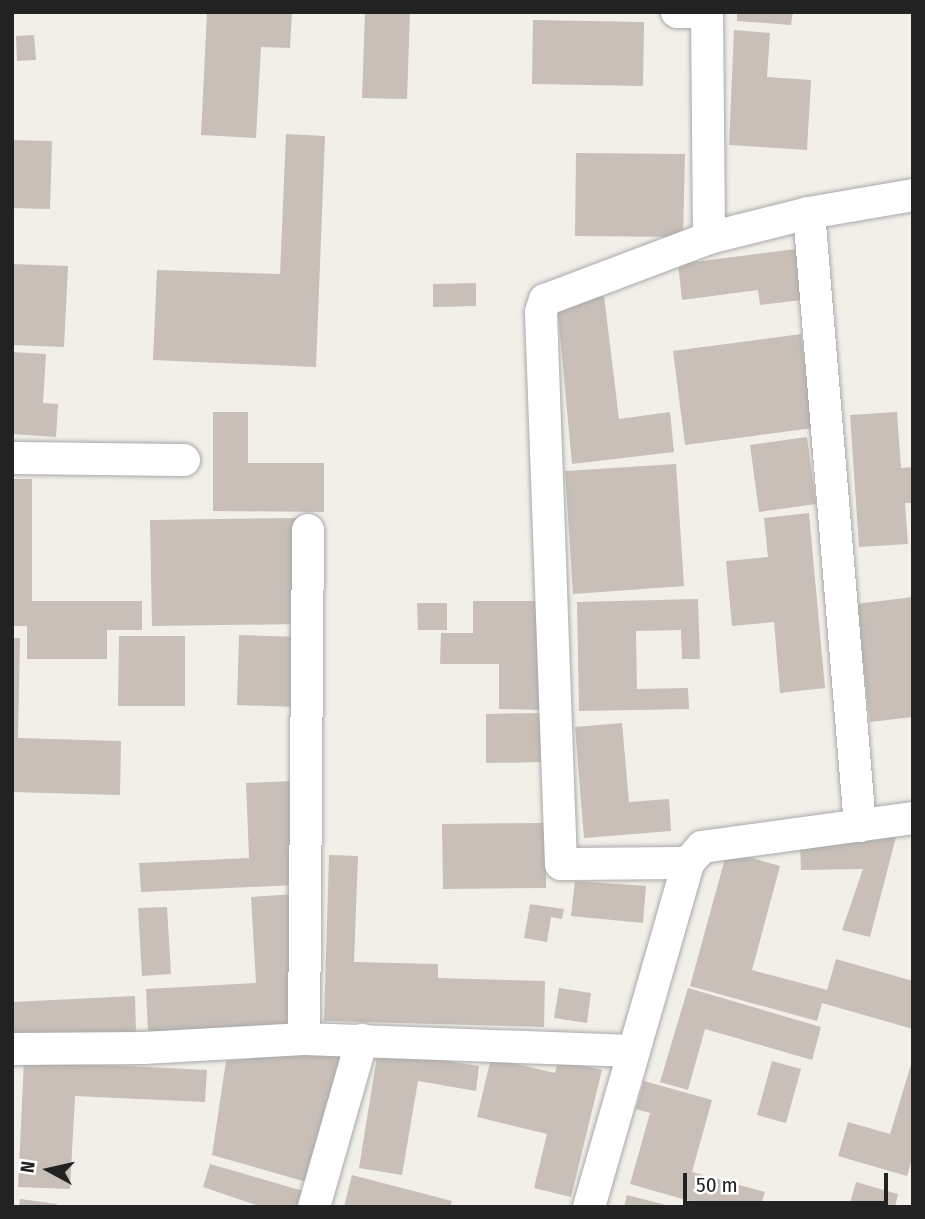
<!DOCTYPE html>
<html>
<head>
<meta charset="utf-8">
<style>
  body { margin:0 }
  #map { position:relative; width:925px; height:1219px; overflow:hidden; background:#f2efe9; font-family:"Fira Sans Condensed",sans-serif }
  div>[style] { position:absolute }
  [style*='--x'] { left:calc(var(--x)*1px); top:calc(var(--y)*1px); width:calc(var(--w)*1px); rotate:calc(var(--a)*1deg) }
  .building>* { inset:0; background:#c7bfb8 }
  .roads { filter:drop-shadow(0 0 2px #a9a9a9) drop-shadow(0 0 2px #a9a9a9) }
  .minor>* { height:32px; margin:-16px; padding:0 16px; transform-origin:16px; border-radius:16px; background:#fff }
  span { translate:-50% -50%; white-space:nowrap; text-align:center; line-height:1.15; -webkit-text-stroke:5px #fff; paint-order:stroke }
  .frame { position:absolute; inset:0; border:14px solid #222; pointer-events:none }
  .north { position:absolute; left:14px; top:1135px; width:70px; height:70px; -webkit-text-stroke:5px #fff; paint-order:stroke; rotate:278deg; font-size:19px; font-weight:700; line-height:28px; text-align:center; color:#222 }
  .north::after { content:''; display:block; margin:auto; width:24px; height:32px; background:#222; clip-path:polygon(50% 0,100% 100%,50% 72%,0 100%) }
  .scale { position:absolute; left:683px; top:1173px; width:205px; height:32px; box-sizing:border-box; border:4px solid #222; border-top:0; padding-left:9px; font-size:21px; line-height:24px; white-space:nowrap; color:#222; -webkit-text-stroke:5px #fff; paint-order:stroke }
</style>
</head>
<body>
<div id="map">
  <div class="building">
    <div style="clip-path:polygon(207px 12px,292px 12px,290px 48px,261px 47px,256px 138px,201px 135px)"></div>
    <div style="clip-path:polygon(365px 12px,410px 12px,407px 99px,362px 98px)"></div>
    <div style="clip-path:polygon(737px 12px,793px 12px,791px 25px,737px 21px)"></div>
    <div style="clip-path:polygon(533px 20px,644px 22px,643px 86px,532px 84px)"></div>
    <div style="clip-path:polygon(734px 30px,770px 33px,767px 77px,811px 80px,807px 150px,729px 145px)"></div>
    <div style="clip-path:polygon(34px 35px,36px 60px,17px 61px,16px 36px)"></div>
    <div style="clip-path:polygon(286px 134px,325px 136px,316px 367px,153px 360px,157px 270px,280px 274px)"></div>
    <div style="clip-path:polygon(12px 140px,52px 141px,50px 209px,12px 208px)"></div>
    <div style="clip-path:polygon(576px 153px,685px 154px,683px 237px,575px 236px)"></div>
    <div style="clip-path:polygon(796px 249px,802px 300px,760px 305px,758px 290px,682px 300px,678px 264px)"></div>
    <div style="clip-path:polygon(12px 264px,68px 266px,64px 347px,12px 345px)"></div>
    <div style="clip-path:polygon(476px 283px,476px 306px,433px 307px,433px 284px)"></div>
    <div style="clip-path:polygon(604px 296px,619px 419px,670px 412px,674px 452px,572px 464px,557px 302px)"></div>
    <div style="clip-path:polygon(801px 334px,813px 428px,685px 445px,673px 351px)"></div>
    <div style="clip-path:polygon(12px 352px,46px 354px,43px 403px,58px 404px,56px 437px,12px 434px)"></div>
    <div style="clip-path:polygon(213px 412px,248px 412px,248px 463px,324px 463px,324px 512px,213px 511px)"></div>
    <div style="clip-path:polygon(897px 412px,901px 468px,913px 467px,913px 503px,905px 503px,908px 544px,859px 547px,850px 415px)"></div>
    <div style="clip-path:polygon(807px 437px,816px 504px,759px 512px,750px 445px)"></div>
    <div style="clip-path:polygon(676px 464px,684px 586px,573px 594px,565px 471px)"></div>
    <div style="clip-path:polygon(12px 479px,32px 479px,32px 601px,142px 601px,142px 630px,107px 630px,107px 659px,27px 659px,27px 626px,12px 626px)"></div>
    <div style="clip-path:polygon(809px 513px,825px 688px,780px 693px,774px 622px,732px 626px,726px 561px,768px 557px,764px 518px)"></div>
    <div style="clip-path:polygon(300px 518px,301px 624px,152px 626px,150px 520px)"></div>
    <div style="clip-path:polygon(913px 597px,913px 717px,870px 722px,856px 604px)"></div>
    <div style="clip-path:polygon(698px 599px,700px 659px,682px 659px,681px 630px,636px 631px,637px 689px,688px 688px,689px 709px,579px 711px,577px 602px)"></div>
    <div style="clip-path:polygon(473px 601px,543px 601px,542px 710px,499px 709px,499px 664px,440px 664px,441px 633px,473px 633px)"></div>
    <div style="clip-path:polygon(417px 603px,447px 603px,447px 630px,418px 630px)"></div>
    <div style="clip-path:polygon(239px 635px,300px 637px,297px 707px,237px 705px)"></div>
    <div style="clip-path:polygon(119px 636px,185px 636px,185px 706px,118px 706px)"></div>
    <div style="clip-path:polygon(12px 638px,20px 638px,18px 738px,121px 741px,120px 795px,12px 792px)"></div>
    <div style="clip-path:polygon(544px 713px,545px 762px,486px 763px,486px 714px)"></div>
    <div style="clip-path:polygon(622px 723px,629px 802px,669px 799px,671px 831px,584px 838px,575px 727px)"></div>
    <div style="clip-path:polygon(292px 781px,297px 885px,141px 892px,139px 863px,249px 858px,246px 783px)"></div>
    <div style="clip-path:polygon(546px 823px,546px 888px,443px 889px,442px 824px)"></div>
    <div style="clip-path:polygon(869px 829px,896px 837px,870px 937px,842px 930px,863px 869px,801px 870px,800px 843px,862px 842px)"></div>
    <div style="clip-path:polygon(727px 851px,780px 866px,752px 970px,827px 990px,836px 959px,913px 981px,913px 1029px,822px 1003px,817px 1021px,690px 986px)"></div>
    <div style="clip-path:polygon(329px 855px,358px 856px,354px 962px,438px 964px,438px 978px,545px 981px,544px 1027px,324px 1021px)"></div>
    <div style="clip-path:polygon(575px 881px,646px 886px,643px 923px,571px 916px)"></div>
    <div style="clip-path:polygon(294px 894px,301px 1024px,148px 1032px,146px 989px,256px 983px,251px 897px)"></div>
    <div style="clip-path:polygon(530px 904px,564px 909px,562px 919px,551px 917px,547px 942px,524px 938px)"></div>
    <div style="clip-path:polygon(167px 907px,171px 974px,142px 976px,138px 908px)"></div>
    <div style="clip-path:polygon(559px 988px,591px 993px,587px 1023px,554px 1018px)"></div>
    <div style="clip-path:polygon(688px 988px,821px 1027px,812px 1060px,705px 1029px,688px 1090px,660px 1082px)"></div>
    <div style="clip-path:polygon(135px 996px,136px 1032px,12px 1037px,12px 1002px)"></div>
    <div style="clip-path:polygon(342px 1048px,310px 1183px,212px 1155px,226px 1061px)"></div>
    <div style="clip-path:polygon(378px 1050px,479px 1066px,476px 1091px,418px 1081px,402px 1175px,359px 1168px)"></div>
    <div style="clip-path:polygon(491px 1058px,555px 1073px,558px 1060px,602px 1070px,571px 1197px,534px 1188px,547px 1134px,477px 1117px)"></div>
    <div style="clip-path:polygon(913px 1058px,913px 1156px,907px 1176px,838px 1156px,848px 1122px,890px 1134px)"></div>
    <div style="clip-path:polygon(24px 1061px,207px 1070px,205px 1102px,75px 1096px,70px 1189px,18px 1187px)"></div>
    <div style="clip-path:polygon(772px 1061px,801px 1069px,786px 1123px,757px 1115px)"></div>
    <div style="clip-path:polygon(644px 1081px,712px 1100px,692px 1172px,765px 1192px,760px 1207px,711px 1207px,630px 1184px,650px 1113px,636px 1109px)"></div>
    <div style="clip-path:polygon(210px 1164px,310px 1193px,306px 1207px,262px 1207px,203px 1187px)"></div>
    <div style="clip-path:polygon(352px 1175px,452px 1201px,450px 1207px,344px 1207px)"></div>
    <div style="clip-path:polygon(856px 1182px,898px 1194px,895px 1207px,849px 1207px)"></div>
    <div style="clip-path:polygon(627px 1195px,670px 1206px,670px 1207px,624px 1207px)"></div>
    <div style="clip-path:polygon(20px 1199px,57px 1204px,57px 1207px,19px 1207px)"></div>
  </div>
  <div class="roads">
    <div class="minor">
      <div style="--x:677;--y:12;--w:30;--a:0"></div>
      <div style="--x:809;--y:213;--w:106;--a:-9.8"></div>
      <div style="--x:709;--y:238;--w:103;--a:-14"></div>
      <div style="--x:809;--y:213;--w:615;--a:85.24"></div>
      <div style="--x:12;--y:458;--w:172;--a:0.7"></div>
      <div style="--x:688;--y:863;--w:127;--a:179.5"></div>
      <div style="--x:561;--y:864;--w:552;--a:-92.08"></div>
      <div style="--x:541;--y:312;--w:13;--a:-72"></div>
      <div style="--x:545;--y:300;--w:175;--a:-20.7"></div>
      <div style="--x:709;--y:238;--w:224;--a:-90.5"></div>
      <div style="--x:304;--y:1039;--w:509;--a:-89.55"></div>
      <div style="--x:12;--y:1049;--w:131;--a:-0.4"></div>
      <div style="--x:143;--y:1048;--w:161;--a:-3.2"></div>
      <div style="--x:304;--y:1039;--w:330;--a:2.1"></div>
      <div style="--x:314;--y:1207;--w:174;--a:-74"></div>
      <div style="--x:589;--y:1207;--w:358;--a:-73.9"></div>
      <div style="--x:688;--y:863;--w:21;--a:-49"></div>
      <div style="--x:702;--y:847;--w:213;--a:-7.8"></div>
    </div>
  </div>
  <div class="frame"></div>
  <div class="north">N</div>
  <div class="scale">50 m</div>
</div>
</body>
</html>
